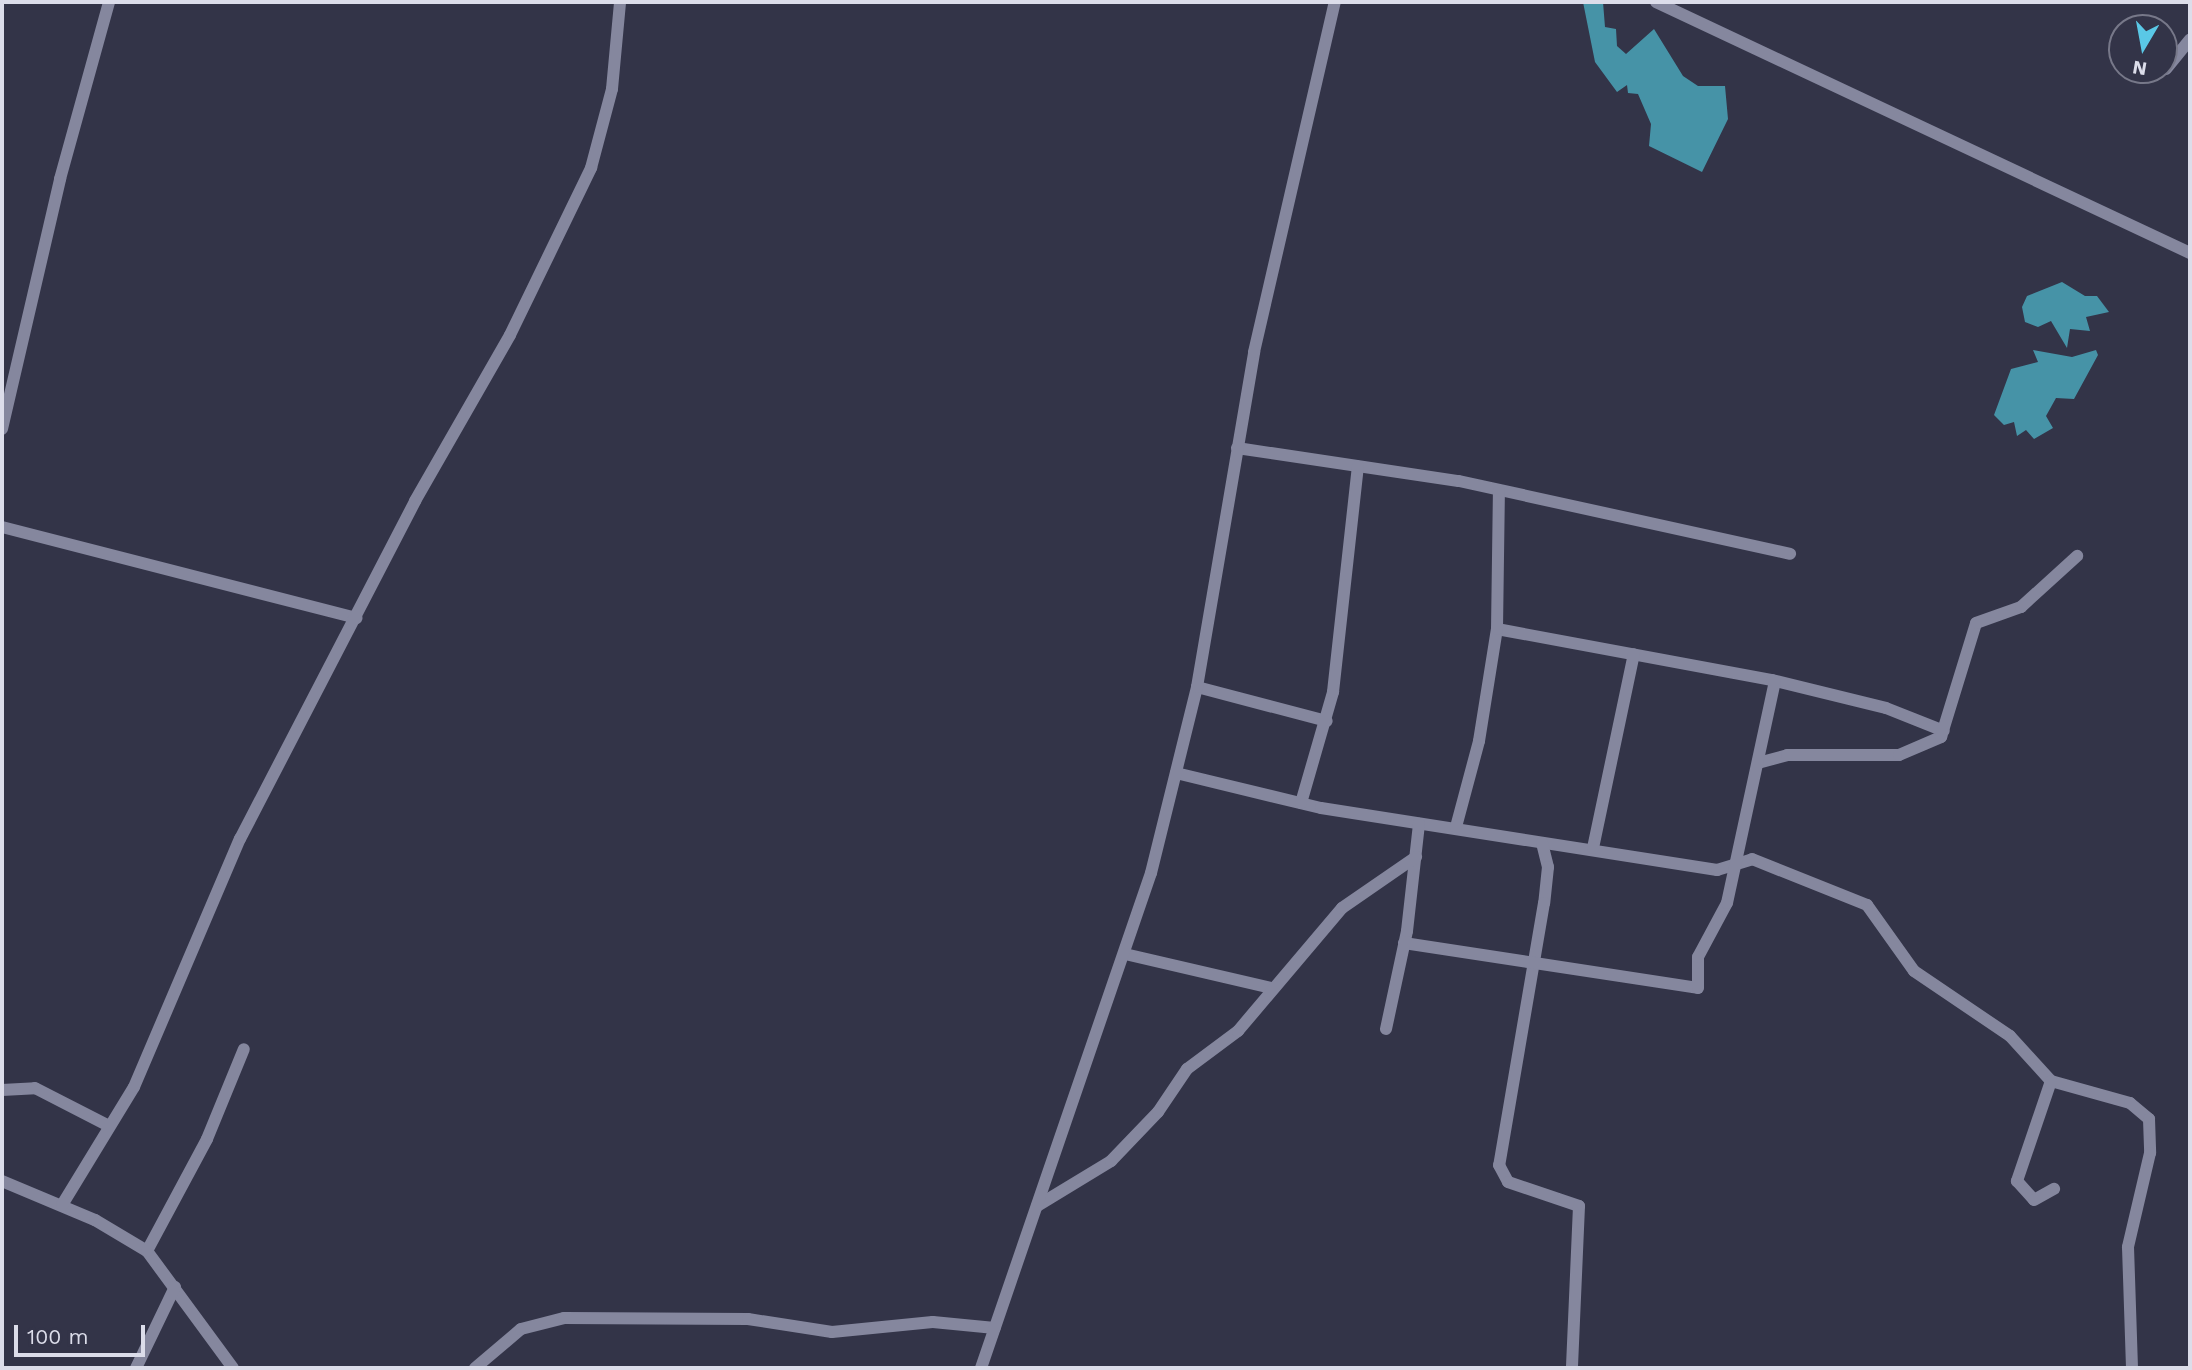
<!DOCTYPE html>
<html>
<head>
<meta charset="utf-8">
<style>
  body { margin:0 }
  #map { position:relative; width:2192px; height:1370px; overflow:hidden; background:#333448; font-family:"Work Sans",sans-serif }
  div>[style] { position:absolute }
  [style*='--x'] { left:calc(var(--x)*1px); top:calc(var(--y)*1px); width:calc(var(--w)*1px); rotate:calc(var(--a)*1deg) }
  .water>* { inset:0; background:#4693a7 }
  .minor>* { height:12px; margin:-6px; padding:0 6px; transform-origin:6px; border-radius:6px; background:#85879e }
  span { translate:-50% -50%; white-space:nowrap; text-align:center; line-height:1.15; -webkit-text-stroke:5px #333448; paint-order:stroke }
  .frame { position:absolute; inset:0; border:4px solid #dcddea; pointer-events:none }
  .north { position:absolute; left:2108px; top:14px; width:70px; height:70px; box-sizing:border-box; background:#333448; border:2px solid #777889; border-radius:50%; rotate:190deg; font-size:19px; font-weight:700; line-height:28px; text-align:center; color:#dcddea }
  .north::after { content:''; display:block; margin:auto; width:24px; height:32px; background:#5ac8e6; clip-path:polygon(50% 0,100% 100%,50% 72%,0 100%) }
  .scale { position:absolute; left:14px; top:1325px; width:131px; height:32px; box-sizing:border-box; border:4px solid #dcddea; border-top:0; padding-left:9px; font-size:21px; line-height:24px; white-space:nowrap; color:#dcddea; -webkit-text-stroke:5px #333448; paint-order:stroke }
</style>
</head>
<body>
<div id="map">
  <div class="water">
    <div style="clip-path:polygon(1603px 2px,1605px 27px,1616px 29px,1617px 46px,1626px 54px,1654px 29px,1683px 76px,1698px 86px,1725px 86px,1728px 119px,1702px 172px,1649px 146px,1651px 124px,1638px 94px,1628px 93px,1627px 85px,1617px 92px,1595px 62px,1583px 2px)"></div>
    <div style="clip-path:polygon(2062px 282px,2085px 296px,2097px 296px,2109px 312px,2086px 317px,2090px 331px,2070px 329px,2067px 348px,2051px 321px,2038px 327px,2025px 322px,2022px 307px,2027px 296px)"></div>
    <div style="clip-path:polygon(2033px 350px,2072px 357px,2096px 350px,2098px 355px,2074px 399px,2056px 398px,2046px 416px,2053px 428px,2034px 439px,2026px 430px,2017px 436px,2014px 422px,2004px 425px,1994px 415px,2011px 369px,2038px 362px)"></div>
  </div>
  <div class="minor">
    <div style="--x:1656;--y:2;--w:590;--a:25.18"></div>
    <div style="--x:2166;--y:69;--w:38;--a:-51"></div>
    <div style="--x:2;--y:429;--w:257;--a:-76.9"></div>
    <div style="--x:60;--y:179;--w:184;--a:-74.5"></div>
    <div style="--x:1237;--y:448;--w:224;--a:8.5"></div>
    <div style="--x:1459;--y:481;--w:339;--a:12.4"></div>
    <div style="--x:2;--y:527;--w:366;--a:14.4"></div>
    <div style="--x:1497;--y:629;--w:280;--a:10.5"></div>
    <div style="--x:1772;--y:680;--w:117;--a:13.8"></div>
    <div style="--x:1886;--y:708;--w:62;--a:21.6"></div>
    <div style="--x:1197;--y:687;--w:134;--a:14.7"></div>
    <div style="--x:1758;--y:763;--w:30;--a:-15"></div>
    <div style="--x:1787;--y:755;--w:112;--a:0"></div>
    <div style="--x:1899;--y:755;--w:46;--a:-23.2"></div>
    <div style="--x:1941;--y:737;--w:119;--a:-72.9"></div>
    <div style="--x:1976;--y:623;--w:48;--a:-19.6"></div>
    <div style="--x:2021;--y:607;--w:76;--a:-42.3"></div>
    <div style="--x:1176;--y:773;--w:149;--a:13.6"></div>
    <div style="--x:1321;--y:808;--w:401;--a:8.9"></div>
    <div style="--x:1717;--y:870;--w:37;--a:-17"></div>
    <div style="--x:1752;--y:859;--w:124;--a:21.8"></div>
    <div style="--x:1867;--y:905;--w:81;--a:54.5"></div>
    <div style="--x:1914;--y:971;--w:116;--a:34.1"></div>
    <div style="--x:2010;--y:1036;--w:61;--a:47.7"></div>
    <div style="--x:2051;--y:1081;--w:82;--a:15.6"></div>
    <div style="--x:2130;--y:1103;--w:25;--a:40"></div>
    <div style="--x:2149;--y:1119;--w:34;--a:88"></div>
    <div style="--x:2150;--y:1153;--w:97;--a:103.2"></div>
    <div style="--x:2128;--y:1247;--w:121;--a:88.1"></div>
    <div style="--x:1301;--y:803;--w:116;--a:-73.9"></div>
    <div style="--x:1333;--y:692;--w:227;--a:-83.7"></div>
    <div style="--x:1456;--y:827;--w:89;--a:-75"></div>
    <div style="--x:1479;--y:741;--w:113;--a:-80.9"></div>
    <div style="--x:1497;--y:629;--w:138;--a:-89.2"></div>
    <div style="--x:1542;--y:843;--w:25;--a:76"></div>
    <div style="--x:1548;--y:867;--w:36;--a:96"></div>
    <div style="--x:1544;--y:903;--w:266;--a:99.7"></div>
    <div style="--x:1499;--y:1165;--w:19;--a:62"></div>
    <div style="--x:1508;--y:1182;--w:75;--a:18.7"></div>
    <div style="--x:1579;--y:1206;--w:162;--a:92.5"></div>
    <div style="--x:1593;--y:848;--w:198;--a:-78.1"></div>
    <div style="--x:1404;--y:943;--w:297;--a:8.7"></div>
    <div style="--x:1698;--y:988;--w:31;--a:-90"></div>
    <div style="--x:1698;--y:957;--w:61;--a:-61.8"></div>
    <div style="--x:1727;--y:903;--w:227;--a:-77.8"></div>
    <div style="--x:1125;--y:954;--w:150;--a:13.1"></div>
    <div style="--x:1386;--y:1029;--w:100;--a:-77.9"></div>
    <div style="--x:1407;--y:931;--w:108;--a:-83.6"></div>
    <div style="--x:2051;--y:1081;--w:106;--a:108.8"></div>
    <div style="--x:2017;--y:1181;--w:25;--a:48"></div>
    <div style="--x:2034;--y:1200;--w:23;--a:-29"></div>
    <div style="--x:2;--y:1090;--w:33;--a:-3"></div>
    <div style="--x:35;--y:1088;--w:83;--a:27.2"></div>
    <div style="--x:2;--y:1181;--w:101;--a:22.8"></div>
    <div style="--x:95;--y:1220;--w:61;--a:30.8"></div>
    <div style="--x:147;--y:1251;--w:145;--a:53.7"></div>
    <div style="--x:62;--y:1205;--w:138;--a:-58.6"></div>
    <div style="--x:134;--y:1087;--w:270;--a:-66.9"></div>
    <div style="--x:240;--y:839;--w:381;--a:-62.6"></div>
    <div style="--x:415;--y:501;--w:191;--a:-60.2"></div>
    <div style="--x:510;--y:335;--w:186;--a:-64.1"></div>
    <div style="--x:591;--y:168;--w:82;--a:-75.1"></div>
    <div style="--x:612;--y:89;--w:87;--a:-84.7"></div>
    <div style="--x:1037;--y:1206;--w:87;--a:-31.3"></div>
    <div style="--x:1111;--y:1161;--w:68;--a:-46.2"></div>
    <div style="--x:1158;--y:1112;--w:52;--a:-56"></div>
    <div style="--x:1187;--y:1069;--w:64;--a:-36.7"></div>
    <div style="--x:1238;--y:1031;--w:161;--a:-49.8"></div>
    <div style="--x:1342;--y:908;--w:90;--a:-34.6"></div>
    <div style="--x:147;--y:1251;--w:127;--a:-61.8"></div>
    <div style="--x:207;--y:1139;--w:97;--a:-67.7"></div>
    <div style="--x:136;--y:1368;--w:90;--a:-64.3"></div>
    <div style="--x:475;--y:1368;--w:60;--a:-40.3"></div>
    <div style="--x:521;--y:1329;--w:44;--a:-14.3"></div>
    <div style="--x:564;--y:1318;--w:184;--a:0.3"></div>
    <div style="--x:748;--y:1319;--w:85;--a:8.8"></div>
    <div style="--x:832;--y:1332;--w:101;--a:-5.7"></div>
    <div style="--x:933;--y:1322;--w:62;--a:5.5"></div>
    <div style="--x:981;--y:1368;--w:523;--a:-71.05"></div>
    <div style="--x:1151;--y:873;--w:192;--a:-76.1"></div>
    <div style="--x:1197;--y:687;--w:340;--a:-80.3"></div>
    <div style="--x:1254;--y:352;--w:359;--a:-77"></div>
  </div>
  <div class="frame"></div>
  <div class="north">N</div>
  <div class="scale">100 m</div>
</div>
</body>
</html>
